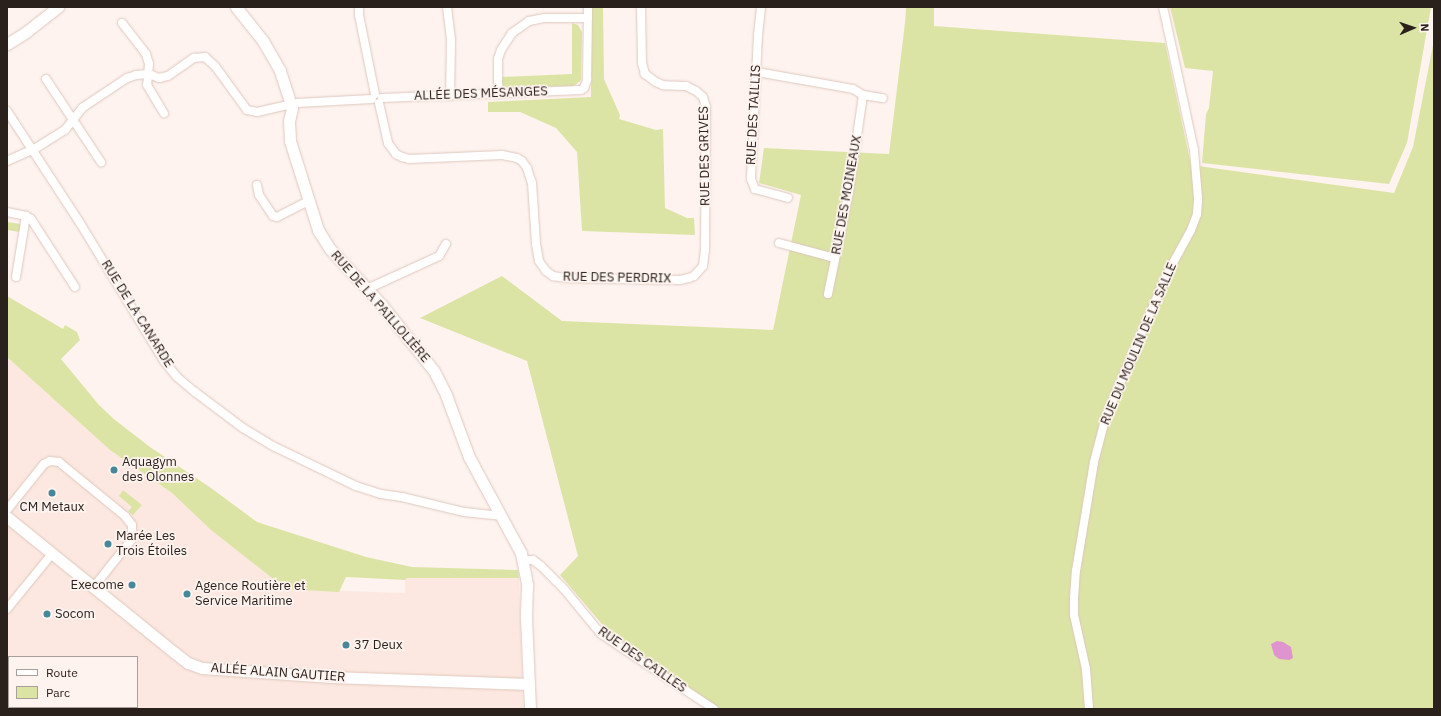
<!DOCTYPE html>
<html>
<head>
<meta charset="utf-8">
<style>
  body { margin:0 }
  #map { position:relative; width:1441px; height:716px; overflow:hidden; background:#fef3ef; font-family:"IBM Plex Sans",sans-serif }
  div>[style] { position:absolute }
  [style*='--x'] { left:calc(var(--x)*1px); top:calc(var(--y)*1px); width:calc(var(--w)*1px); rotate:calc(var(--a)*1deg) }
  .built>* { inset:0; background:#fce8e0 }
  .green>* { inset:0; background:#dce4a5 }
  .water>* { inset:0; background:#df94cf }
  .roads { filter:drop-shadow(0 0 1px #dfc7bd) drop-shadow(0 0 1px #dfc7bd) }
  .street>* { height:8px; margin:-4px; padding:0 4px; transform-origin:4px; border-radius:4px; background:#fff }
  .secondary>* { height:11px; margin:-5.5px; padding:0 5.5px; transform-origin:5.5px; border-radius:5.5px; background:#fff }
  .dots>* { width:11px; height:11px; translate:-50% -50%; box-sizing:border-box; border:2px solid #fef3ef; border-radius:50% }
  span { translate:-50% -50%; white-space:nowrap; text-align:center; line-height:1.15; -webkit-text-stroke:3.5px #fef3ef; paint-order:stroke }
  .street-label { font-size:13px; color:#2a211d }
  .poi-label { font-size:13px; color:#2a211d }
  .left { translate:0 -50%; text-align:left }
  .right { translate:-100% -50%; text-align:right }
  .frame { position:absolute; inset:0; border:8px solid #2a211d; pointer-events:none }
  .legend { position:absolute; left:8px; top:656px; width:130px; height:52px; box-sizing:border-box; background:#fef3ef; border:1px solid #a99f9b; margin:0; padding:5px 7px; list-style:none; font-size:12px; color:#2a211d }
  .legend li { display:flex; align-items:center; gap:8px; height:20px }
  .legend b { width:20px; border:1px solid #a99f9b }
  .north { position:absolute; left:1393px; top:8px; width:40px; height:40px; -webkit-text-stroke:3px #fef3ef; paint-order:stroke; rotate:88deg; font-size:11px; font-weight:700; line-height:16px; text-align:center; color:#2a211d }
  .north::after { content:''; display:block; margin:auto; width:14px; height:18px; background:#2a211d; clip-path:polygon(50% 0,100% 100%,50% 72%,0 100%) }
</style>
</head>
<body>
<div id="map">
  <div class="built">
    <div style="clip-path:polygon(evenodd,7px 357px,110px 450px,172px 493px,211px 530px,286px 589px,405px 593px,405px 580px,407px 578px,519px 578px,523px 709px,7px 709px,7px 357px,9px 657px,137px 657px,137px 707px,9px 707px,9px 657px)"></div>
  </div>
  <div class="green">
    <div style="clip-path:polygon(592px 7px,603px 7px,604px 79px,620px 115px,619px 119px,656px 130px,663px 129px,665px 208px,687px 218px,694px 218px,695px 235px,582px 231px,577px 152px,556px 128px,520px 112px,488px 112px,488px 102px,591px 97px)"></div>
    <div style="clip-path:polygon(906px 7px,934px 7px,934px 26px,1165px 43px,1191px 165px,1394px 193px,1413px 147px,1434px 40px,1434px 709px,711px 709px,607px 630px,560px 575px,578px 556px,527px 361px,420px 318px,502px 276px,562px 321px,773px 330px,801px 195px,759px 183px,764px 148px,889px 154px,905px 23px)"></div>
    <div style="clip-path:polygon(1170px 7px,1431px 7px,1407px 143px,1389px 184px,1202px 163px,1206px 114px,1209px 108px,1213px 71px,1185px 68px)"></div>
    <div style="clip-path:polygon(572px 23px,578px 25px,582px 32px,581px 80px,574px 86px,568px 86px,509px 88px,503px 86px,501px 77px,572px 74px)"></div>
    <div style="clip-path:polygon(7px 222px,21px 224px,20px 232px,7px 230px)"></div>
    <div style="clip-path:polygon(7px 296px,63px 329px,65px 325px,77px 332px,80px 340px,61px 359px,99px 405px,115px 420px,150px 447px,211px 488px,257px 522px,366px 557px,412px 567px,518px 570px,519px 578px,407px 578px,405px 580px,346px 577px,339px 592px,286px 589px,211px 530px,172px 493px,110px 450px,7px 357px)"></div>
    <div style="clip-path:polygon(123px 490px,142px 505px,133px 515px,128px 511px,132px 507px,119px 496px)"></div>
  </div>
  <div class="water">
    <div style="clip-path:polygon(1277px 641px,1283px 642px,1291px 647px,1293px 658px,1289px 660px,1279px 659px,1274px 655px,1271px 644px)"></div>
  </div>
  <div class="roads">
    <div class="street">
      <div style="--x:359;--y:7;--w:8;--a:90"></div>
      <div style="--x:359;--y:15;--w:81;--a:78.6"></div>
      <div style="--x:447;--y:7;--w:33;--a:83"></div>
      <div style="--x:451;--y:40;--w:56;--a:91"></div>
      <div style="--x:761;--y:7;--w:28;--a:96"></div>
      <div style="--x:758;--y:35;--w:144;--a:92.8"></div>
      <div style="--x:751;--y:179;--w:11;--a:68"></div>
      <div style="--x:755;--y:189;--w:34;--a:15"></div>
      <div style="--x:122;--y:23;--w:39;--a:52"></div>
      <div style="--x:146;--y:54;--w:10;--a:73"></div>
      <div style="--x:149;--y:64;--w:21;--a:95"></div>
      <div style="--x:147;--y:85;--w:33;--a:59"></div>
      <div style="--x:757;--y:72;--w:97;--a:10"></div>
      <div style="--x:853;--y:89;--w:12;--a:31"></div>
      <div style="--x:863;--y:95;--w:20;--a:9"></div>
      <div style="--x:46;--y:79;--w:100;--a:56.5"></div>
      <div style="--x:498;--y:94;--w:35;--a:-90"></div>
      <div style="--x:498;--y:59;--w:9;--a:-72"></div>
      <div style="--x:501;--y:50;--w:20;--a:-57"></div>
      <div style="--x:512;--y:33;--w:21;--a:-35"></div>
      <div style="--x:529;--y:21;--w:15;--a:-11"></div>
      <div style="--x:544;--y:18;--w:44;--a:0"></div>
      <div style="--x:382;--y:98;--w:199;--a:-2.3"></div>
      <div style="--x:581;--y:90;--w:4;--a:-34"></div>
      <div style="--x:584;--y:88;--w:9;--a:-69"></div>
      <div style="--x:587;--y:80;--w:73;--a:-89.2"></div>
      <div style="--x:297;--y:103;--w:75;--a:-3.1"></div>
      <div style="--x:379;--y:103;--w:41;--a:77.3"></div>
      <div style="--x:388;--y:143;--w:14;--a:54"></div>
      <div style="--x:396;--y:154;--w:7;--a:27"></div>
      <div style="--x:402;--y:157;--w:7;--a:16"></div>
      <div style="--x:409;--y:159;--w:93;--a:-2.5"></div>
      <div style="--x:502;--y:155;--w:15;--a:11"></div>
      <div style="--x:517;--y:158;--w:6;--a:31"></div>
      <div style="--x:522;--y:161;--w:9;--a:54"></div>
      <div style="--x:527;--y:168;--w:16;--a:72"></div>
      <div style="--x:532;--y:183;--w:61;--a:86.2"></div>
      <div style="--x:536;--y:244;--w:17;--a:80"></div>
      <div style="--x:539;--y:261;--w:12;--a:55"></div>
      <div style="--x:546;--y:271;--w:9;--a:36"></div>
      <div style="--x:553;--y:276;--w:12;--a:9"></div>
      <div style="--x:565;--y:278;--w:115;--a:1"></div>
      <div style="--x:680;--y:280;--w:9;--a:-13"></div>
      <div style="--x:689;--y:278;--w:5;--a:-22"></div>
      <div style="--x:694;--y:276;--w:13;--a:-48"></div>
      <div style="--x:703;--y:266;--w:16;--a:-83"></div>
      <div style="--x:705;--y:250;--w:143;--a:-89.6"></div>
      <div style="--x:706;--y:107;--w:10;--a:-107"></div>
      <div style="--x:703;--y:97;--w:9;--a:-139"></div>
      <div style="--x:696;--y:91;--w:11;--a:-153"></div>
      <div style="--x:686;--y:86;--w:23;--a:-178"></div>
      <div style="--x:663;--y:85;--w:8;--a:-157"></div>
      <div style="--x:656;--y:82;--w:14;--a:-144"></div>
      <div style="--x:645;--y:74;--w:11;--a:-105"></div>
      <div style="--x:642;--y:63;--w:56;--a:-91"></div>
      <div style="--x:7;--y:111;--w:134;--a:56.9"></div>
      <div style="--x:80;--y:223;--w:162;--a:58.7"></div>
      <div style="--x:164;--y:361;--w:21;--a:51"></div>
      <div style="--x:177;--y:377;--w:23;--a:40"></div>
      <div style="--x:195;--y:392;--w:60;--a:36.9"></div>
      <div style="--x:243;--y:428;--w:37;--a:31"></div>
      <div style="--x:275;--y:447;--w:90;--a:25.7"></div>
      <div style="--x:356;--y:486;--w:26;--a:18"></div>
      <div style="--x:381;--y:494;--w:21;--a:8"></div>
      <div style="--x:402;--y:497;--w:64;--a:13.6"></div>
      <div style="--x:464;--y:512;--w:37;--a:6"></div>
      <div style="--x:7;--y:161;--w:32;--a:-24"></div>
      <div style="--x:36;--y:148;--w:34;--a:-32"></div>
      <div style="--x:65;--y:130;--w:28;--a:-52"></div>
      <div style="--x:82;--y:108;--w:54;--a:-33.7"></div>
      <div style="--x:127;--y:78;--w:9;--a:-18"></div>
      <div style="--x:136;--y:75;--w:13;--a:-4"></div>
      <div style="--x:149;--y:74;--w:11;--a:22"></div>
      <div style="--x:159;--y:78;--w:9;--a:-13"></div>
      <div style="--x:168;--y:76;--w:32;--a:-35"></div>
      <div style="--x:194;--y:58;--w:11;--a:-5"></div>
      <div style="--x:205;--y:57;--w:13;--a:42"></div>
      <div style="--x:215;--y:66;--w:54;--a:54"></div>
      <div style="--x:247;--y:110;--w:10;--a:11"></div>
      <div style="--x:257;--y:112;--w:31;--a:-13"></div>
      <div style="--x:257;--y:185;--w:10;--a:79"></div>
      <div style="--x:259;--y:195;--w:25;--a:56"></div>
      <div style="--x:273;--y:216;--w:4;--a:14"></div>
      <div style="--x:277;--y:217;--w:35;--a:-27"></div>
      <div style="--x:7;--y:212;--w:19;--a:12"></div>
      <div style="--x:26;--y:216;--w:6;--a:31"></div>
      <div style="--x:31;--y:219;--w:81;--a:57.1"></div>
      <div style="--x:779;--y:243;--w:58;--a:15"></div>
      <div style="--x:16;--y:277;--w:62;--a:-80.7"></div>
      <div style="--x:367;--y:289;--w:79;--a:-24.6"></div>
      <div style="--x:439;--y:256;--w:14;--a:-60"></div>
      <div style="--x:828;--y:294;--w:104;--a:-78.4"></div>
      <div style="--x:849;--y:192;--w:98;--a:-81.8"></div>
      <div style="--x:7;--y:510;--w:59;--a:-51.2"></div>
      <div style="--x:44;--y:464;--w:7;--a:-27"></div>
      <div style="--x:50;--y:461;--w:9;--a:6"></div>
      <div style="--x:59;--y:462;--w:85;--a:39.3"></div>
      <div style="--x:125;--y:516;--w:11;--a:52"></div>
      <div style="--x:132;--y:525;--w:14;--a:90"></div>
      <div style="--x:132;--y:539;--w:63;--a:128.5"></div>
      <div style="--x:523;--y:560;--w:10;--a:0"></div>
      <div style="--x:533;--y:560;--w:10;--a:37"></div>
      <div style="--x:541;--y:566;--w:33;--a:45"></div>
      <div style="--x:564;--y:589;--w:58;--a:50.6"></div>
      <div style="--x:601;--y:634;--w:136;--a:33.6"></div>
      <div style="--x:7;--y:609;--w:70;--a:-50.8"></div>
      <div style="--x:1089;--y:709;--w:40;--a:-94.3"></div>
      <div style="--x:1086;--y:669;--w:55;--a:-102.5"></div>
      <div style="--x:1074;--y:615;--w:17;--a:-90"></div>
      <div style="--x:1074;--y:598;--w:27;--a:-86"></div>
      <div style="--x:1076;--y:571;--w:110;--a:-80.6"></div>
      <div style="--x:1094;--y:462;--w:48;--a:-75.4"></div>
      <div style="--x:1106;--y:416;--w:155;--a:-66.8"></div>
      <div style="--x:1167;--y:274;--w:50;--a:-61.4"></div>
      <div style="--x:1191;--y:230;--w:17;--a:-69"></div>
      <div style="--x:1197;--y:214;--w:16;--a:-86"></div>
      <div style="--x:1198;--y:198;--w:48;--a:-94.8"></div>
      <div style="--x:1194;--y:150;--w:146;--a:-102.2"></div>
    </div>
    <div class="secondary">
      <div style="--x:236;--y:7;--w:43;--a:51.5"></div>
      <div style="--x:263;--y:41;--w:34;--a:60"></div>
      <div style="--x:280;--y:71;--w:29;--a:72"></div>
      <div style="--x:7;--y:44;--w:22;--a:-32"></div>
      <div style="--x:26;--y:32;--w:41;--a:-38"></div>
      <div style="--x:292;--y:108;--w:13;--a:103"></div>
      <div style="--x:289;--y:121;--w:20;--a:87"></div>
      <div style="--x:290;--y:141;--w:93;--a:72.5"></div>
      <div style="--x:318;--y:230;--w:22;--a:58"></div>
      <div style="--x:330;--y:249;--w:75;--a:47.2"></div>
      <div style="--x:381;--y:304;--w:85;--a:51.7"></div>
      <div style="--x:434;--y:371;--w:27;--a:63"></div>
      <div style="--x:446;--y:395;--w:66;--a:69.6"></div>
      <div style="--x:469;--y:457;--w:109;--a:61.6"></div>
      <div style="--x:521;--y:553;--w:33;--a:79"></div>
      <div style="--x:527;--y:585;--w:32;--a:92"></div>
      <div style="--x:526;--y:617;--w:92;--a:87.5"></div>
      <div style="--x:7;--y:517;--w:216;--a:39"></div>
      <div style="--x:175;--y:653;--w:16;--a:38"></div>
      <div style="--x:188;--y:663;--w:15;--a:20"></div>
      <div style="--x:202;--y:668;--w:129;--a:4"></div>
      <div style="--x:331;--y:677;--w:198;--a:2"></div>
    </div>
  </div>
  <div class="dots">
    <div style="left:114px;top:470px;background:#46879a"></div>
    <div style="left:52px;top:493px;background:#46879a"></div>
    <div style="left:108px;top:544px;background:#46879a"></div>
    <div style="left:132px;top:585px;background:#46879a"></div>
    <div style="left:187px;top:594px;background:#46879a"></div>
    <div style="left:47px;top:614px;background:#46879a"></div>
    <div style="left:346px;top:645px;background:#46879a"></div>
  </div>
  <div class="street-label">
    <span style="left:481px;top:94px;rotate:-2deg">ALLÉE DES MÉSANGES</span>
    <span style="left:754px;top:115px;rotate:-87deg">RUE DES TAILLIS</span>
    <span style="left:705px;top:156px;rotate:-91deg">RUE DES GRIVES</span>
    <span style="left:847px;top:195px;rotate:-80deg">RUE DES MOINEAUX</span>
    <span style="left:617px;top:278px;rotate:1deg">RUE DES PERDRIX</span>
    <span style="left:380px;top:307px;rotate:49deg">RUE DE LA PAILLOLIÈRE</span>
    <span style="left:137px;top:314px;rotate:58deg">RUE DE LA CANARDE</span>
    <span style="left:1139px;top:344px;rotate:-67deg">RUE DU MOULIN DE LA SALLE</span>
    <span style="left:642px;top:660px;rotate:35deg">RUE DES CAILLES</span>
    <span style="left:278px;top:673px;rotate:4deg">ALLÉE ALAIN GAUTIER</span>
  </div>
  <div class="poi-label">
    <span class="left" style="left:122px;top:470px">Aquagym<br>des Olonnes</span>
    <span style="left:52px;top:507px">CM Metaux</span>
    <span class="left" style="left:116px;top:544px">Marée Les<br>Trois Étoiles</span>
    <span class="right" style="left:124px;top:585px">Execome</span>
    <span class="left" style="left:195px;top:594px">Agence Routière et<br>Service Maritime</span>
    <span class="left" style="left:55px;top:614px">Socom</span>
    <span class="left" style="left:354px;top:645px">37 Deux</span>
  </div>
  <div class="frame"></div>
  <ul class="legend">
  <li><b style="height:5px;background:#fff"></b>Route</li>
  <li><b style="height:11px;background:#dce4a5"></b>Parc</li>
  </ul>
  <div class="north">N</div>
</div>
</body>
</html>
